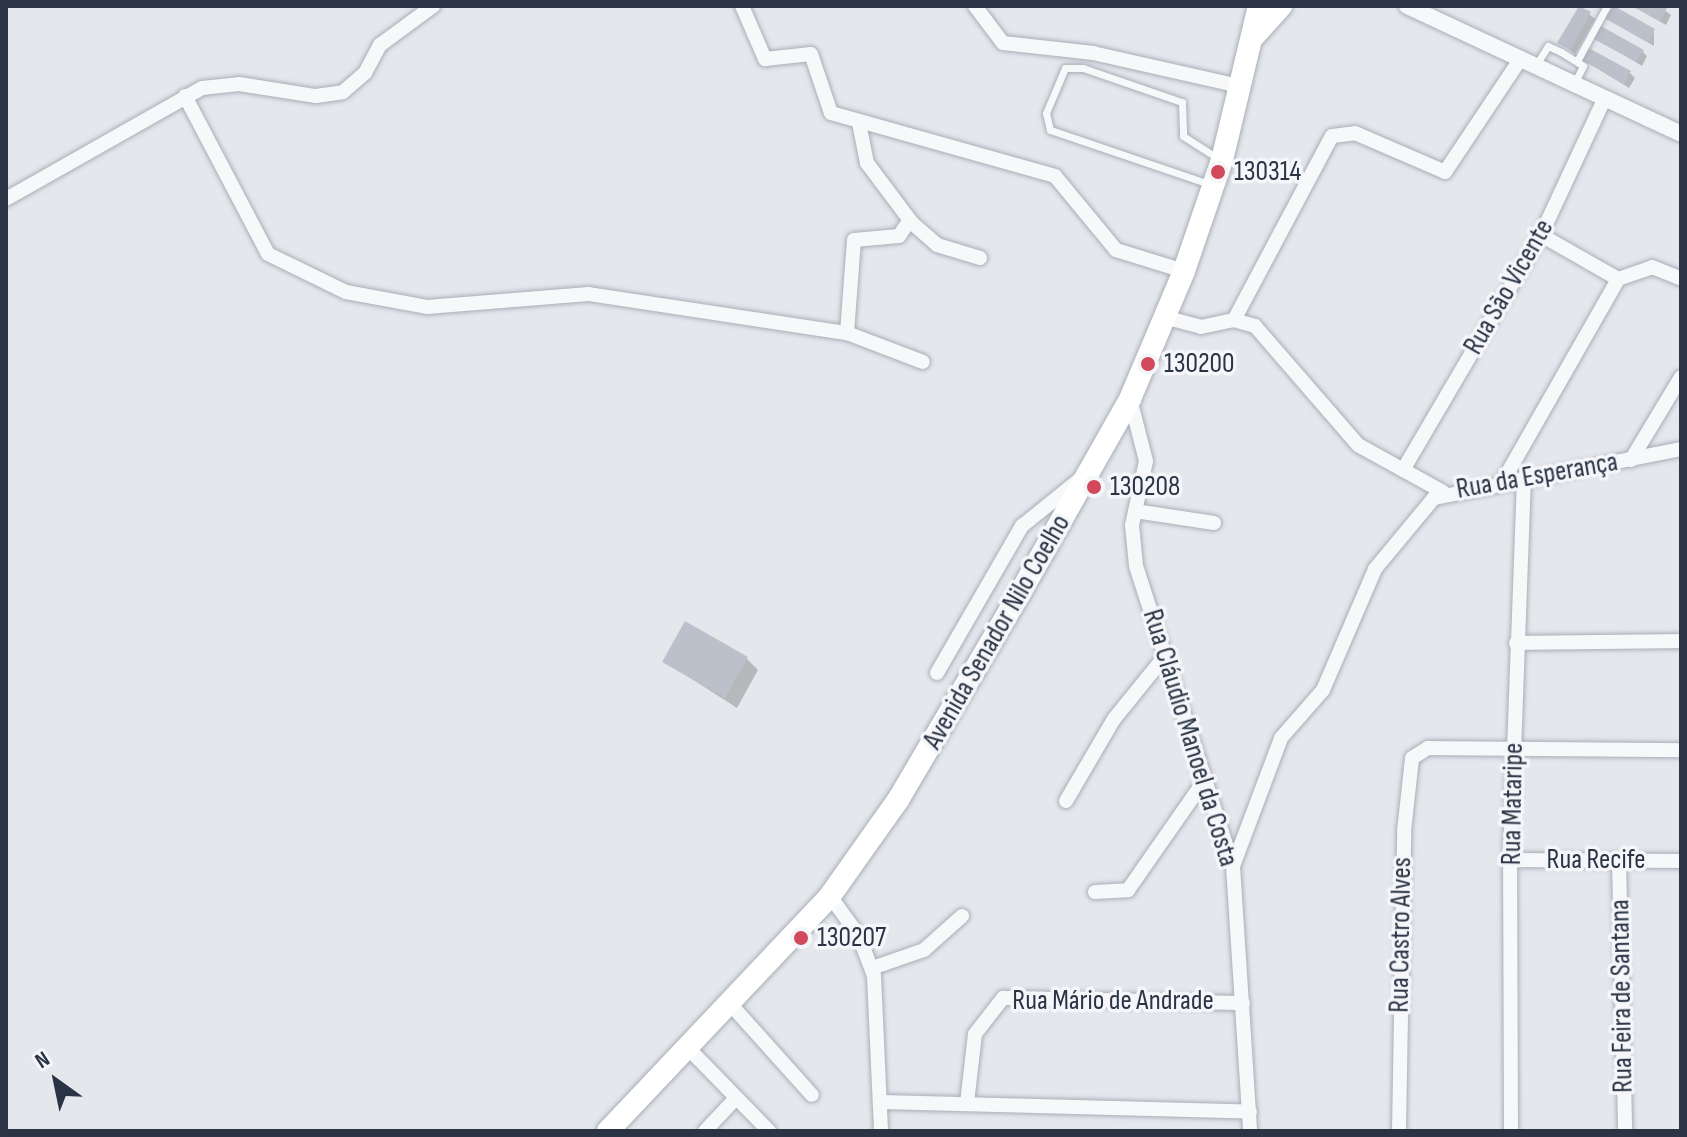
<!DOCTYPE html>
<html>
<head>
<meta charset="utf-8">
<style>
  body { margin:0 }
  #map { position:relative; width:1687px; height:1137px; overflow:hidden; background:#e4e7ec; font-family:"Sofia Sans Condensed",sans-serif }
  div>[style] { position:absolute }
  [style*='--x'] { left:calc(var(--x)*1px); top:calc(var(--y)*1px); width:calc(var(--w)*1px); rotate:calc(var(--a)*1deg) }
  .shadow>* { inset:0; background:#0003 }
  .building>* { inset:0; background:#bbc0ca }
  .roads { filter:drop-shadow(0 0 2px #a9aeb7) drop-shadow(0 0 2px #a9aeb7) }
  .service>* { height:7px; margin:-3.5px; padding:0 3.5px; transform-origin:3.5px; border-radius:3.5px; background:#f7f8fa }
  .minor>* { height:14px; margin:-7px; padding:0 7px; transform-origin:7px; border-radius:7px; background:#f7f8fa }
  .tertiary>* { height:16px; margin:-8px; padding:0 8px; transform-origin:8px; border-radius:8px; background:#f7f8fa }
  .primary>* { height:22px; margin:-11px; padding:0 11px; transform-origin:11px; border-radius:11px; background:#fff }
  .dots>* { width:22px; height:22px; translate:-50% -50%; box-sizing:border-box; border:4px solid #f4f6f9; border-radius:50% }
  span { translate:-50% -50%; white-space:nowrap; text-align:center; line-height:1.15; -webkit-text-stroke:7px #f4f6f9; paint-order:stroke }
  .poi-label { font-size:28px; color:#2b3445 }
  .left { translate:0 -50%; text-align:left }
  .street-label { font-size:28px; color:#2b3445 }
  .frame { position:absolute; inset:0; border:8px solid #2b3445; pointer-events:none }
  .north { position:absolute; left:16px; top:1041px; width:80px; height:80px; -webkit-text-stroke:6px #f4f6f9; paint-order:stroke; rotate:327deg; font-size:22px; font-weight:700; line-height:32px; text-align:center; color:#2b3445 }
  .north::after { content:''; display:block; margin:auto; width:28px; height:36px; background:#2b3445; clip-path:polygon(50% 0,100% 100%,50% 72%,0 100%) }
</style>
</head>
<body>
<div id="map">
  <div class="shadow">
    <div style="clip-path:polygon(1632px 6px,1659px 6px,1671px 15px,1666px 25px)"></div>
    <div style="clip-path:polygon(1612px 7px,1654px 31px,1654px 46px,1612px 22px)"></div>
    <div style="clip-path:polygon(1589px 14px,1595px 19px,1575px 54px,1560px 43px)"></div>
    <div style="clip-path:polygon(1595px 37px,1642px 51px,1647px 56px,1642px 66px)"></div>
    <div style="clip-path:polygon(1582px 59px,1630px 73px,1635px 78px,1629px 88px)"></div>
    <div style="clip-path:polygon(747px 659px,758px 670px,737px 708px,664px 661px)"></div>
  </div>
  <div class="building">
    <div style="clip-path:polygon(1579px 6px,1591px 12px,1570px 50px,1557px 43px)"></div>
    <div style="clip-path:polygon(1614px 6px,1655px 29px,1648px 42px,1604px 18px)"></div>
    <div style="clip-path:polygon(1633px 6px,1663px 6px,1667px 8px,1660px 21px)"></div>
    <div style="clip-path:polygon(1599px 25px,1644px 50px,1636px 62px,1592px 38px)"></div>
    <div style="clip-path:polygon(1587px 47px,1631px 71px,1624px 84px,1580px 59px)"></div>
    <div style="clip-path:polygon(685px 621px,748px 657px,725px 698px,662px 662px)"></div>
  </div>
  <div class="roads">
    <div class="service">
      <div style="--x:1577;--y:61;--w:63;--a:-61.4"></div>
      <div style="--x:1536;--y:65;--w:22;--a:-58"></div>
      <div style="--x:1548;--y:46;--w:14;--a:25"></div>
      <div style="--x:1561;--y:52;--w:26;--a:32"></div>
      <div style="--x:1583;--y:66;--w:20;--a:117"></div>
      <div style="--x:1212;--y:185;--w:171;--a:-161.2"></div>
      <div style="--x:1050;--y:130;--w:17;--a:-103"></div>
      <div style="--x:1046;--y:113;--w:49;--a:-67.1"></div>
      <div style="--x:1065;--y:68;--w:18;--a:0"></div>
      <div style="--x:1083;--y:68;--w:105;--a:19"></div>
      <div style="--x:1182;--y:102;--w:34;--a:88"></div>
      <div style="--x:1183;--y:136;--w:43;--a:32.6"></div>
    </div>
    <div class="minor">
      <div style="--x:742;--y:6;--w:58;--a:66.5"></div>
      <div style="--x:765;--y:59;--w:46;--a:-6.2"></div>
      <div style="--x:811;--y:54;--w:62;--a:71.3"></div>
      <div style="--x:831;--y:113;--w:233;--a:15.7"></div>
      <div style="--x:1055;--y:176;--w:96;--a:50.5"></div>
      <div style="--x:1116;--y:250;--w:71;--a:17.2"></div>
      <div style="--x:975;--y:6;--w:46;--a:52.9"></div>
      <div style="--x:1003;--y:43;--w:91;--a:6.3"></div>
      <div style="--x:1093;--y:53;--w:151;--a:12.7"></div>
      <div style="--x:185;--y:96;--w:178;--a:62.3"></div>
      <div style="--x:268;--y:254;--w:87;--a:26"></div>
      <div style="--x:346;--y:292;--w:82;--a:10.5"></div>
      <div style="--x:427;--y:307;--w:162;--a:-4.6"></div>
      <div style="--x:588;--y:294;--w:262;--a:8.6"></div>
      <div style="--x:847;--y:333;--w:81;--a:20.9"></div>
      <div style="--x:859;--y:123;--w:41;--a:78.7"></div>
      <div style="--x:867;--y:163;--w:75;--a:53.1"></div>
      <div style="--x:912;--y:223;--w:33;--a:41"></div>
      <div style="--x:937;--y:245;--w:45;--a:16.8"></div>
      <div style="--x:6;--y:199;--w:225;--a:-29.5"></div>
      <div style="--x:202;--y:88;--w:37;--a:-6"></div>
      <div style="--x:239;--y:84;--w:78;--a:8.9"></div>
      <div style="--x:316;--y:96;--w:27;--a:-8"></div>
      <div style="--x:343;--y:92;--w:29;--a:-41"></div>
      <div style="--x:365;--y:73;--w:32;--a:-62"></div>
      <div style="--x:380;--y:45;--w:66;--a:-36.3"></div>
      <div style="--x:1541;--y:235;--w:89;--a:29.7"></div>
      <div style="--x:1618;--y:279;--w:36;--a:-19"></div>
      <div style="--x:1652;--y:267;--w:31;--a:22"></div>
      <div style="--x:1164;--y:317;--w:38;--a:15"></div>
      <div style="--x:1201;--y:327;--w:34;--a:-12"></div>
      <div style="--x:1234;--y:320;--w:22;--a:16"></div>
      <div style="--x:1255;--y:326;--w:157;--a:49.1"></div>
      <div style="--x:1358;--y:445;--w:97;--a:28.9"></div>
      <div style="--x:1234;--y:320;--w:208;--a:-62"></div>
      <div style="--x:1332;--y:136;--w:23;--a:-7"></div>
      <div style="--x:1355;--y:133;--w:98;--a:23.4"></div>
      <div style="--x:1445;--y:172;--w:137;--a:-56.3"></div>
      <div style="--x:847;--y:333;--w:93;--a:-85.7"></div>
      <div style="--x:854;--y:240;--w:45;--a:-5.1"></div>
      <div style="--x:899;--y:236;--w:18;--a:-56"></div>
      <div style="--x:1130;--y:399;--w:64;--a:75.5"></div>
      <div style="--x:1146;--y:461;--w:66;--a:102.3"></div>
      <div style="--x:1132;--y:525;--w:41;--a:84.4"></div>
      <div style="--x:1136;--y:566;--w:315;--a:72.1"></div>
      <div style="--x:1233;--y:866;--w:266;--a:86.3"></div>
      <div style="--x:1631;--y:460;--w:97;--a:-58.9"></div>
      <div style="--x:1403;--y:470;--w:273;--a:-59.6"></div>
      <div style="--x:1541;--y:235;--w:151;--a:-65"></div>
      <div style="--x:1503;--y:481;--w:232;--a:-60.3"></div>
      <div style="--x:1135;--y:511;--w:80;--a:8.6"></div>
      <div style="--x:1516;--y:643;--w:165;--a:-0.7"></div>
      <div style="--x:937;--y:673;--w:170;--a:-60"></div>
      <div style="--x:1022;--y:526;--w:73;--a:-38.9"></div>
      <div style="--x:1066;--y:801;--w:95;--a:-59.7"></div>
      <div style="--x:1114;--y:719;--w:81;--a:-51"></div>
      <div style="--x:1510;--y:860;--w:171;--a:0.3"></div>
      <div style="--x:1619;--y:860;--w:271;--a:88.7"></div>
      <div style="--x:1233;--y:866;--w:137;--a:-69.4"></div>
      <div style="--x:1281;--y:738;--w:64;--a:-48.8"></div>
      <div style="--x:1323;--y:690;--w:132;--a:-66.7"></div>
      <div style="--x:1375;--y:569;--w:92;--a:-50.3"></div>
      <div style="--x:1434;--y:498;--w:252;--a:-11.2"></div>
      <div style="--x:1095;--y:892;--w:33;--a:-3"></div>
      <div style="--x:1128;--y:890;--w:136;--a:-55.1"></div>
      <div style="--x:830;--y:896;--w:49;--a:54.1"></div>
      <div style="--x:859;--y:936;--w:43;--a:69.4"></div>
      <div style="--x:874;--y:976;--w:155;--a:87.4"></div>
      <div style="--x:872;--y:968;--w:55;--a:-19.1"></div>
      <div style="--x:924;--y:950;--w:51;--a:-41.8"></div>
      <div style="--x:733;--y:1007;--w:118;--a:48.1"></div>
      <div style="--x:689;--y:1049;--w:115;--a:45.7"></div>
      <div style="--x:880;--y:1102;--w:370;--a:1.5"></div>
      <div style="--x:967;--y:1103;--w:69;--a:-83.4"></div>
      <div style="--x:975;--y:1034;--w:46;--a:-52.1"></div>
      <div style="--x:1003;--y:998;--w:240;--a:1.2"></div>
      <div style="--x:705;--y:1131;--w:45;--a:-46.8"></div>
      <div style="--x:1399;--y:1131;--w:300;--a:-89"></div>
      <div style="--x:1404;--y:831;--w:73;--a:-83.7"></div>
      <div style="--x:1412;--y:758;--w:19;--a:-32"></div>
      <div style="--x:1428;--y:748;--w:253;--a:0.5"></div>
      <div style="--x:1511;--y:1131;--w:271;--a:-90.2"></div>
      <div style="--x:1510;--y:860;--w:383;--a:-87.9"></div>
    </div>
    <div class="tertiary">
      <div style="--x:1407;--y:6;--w:302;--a:25"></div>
    </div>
    <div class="primary">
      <div style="--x:1255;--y:35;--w:39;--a:-48"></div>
      <div style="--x:608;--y:1131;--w:323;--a:-46.6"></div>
      <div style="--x:830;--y:896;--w:118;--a:-54.7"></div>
      <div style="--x:898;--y:800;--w:240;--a:-59.5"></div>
      <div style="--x:1020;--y:593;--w:223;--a:-60.4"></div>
      <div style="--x:1130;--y:399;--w:139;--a:-67.1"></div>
      <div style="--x:1184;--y:271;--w:117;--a:-71.1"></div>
      <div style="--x:1222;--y:160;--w:158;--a:-76.5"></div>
    </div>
  </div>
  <div class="dots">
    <div style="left:1218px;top:172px;background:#d1495b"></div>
    <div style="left:1148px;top:364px;background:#d1495b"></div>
    <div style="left:1094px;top:487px;background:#d1495b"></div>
    <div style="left:801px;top:938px;background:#d1495b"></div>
  </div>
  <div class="poi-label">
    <span class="left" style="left:1234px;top:172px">130314</span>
    <span class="left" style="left:1164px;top:364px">130200</span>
    <span class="left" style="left:1110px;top:487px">130208</span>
    <span class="left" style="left:817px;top:938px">130207</span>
  </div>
  <div class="street-label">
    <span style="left:1509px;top:287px;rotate:-60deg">Rua São Vicente</span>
    <span style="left:1537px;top:476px;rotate:-10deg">Rua da Esperança</span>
    <span style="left:997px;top:632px;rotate:-60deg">Avenida Senador Nilo Coelho</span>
    <span style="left:1190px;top:738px;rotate:73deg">Rua Cláudio Manoel da Costa</span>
    <span style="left:1513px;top:804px;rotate:-89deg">Rua Mataripe</span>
    <span style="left:1596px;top:860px">Rua Recife</span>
    <span style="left:1401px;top:935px;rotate:-89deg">Rua Castro Alves</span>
    <span style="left:1622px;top:996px;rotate:-91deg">Rua Feira de Santana</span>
    <span style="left:1113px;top:1001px">Rua Mário de Andrade</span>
  </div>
  <div class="frame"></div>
  <div class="north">N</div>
</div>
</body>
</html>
